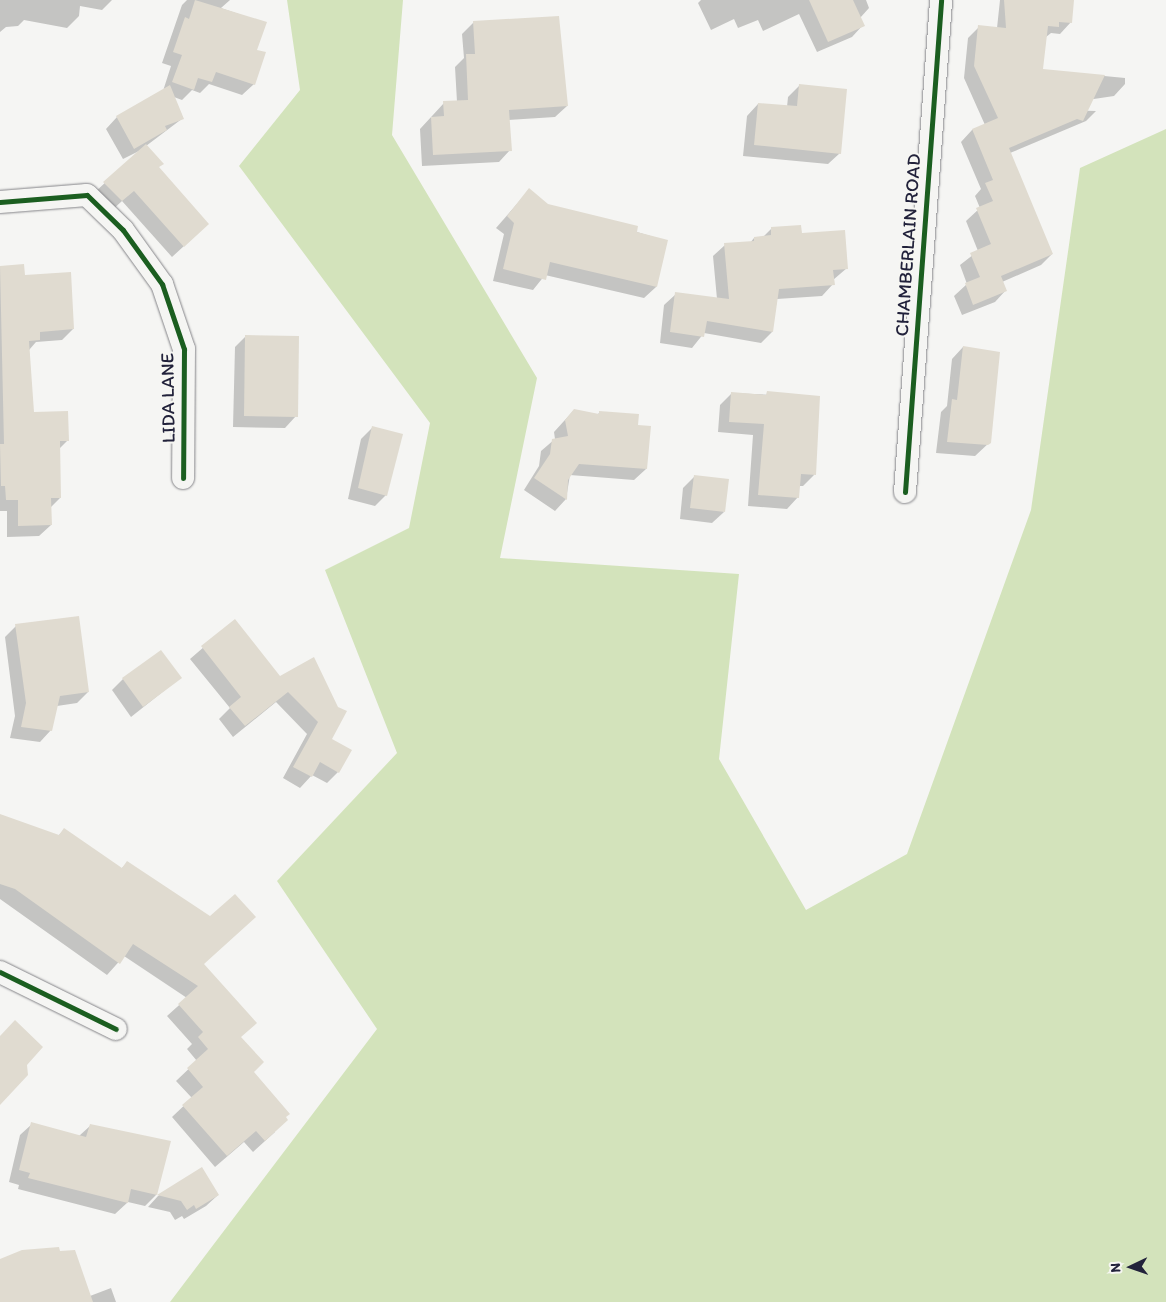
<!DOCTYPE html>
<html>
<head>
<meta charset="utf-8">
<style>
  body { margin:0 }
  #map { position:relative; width:1166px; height:1302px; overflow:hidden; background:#f5f5f3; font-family:Itim,sans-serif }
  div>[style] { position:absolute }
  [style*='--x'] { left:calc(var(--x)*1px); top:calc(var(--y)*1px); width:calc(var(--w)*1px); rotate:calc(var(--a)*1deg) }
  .green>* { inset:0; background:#d3e3bb }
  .shadow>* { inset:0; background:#0003 }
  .building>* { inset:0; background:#e0dbd0 }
  .roads { filter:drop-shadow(0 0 1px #858589) drop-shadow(0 0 1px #858589) }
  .street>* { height:22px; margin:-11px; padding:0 11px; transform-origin:11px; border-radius:11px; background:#f5f5f3 }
  .cycleway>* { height:5px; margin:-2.5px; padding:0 2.5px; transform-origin:2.5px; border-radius:2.5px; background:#1b5e20 }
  span { translate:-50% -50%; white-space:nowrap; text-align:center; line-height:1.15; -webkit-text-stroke:4px #f6f6f2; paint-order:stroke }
  .street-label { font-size:19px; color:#22223b }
  .north { position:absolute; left:1106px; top:1242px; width:50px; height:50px; -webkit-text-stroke:4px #f6f6f2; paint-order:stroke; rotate:267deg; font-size:14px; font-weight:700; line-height:20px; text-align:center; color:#22223b }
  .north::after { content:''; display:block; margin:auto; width:18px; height:22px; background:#22223b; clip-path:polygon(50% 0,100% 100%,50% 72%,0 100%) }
</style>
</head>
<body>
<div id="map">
  <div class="green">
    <div style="clip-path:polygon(287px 0,403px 0,392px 135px,537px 378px,500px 558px,739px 574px,719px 759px,806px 910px,907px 854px,1031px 510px,1080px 168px,1166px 129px,1166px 1302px,170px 1302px,377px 1029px,277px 881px,397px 753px,325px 570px,409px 528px,430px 423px,239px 166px,300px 90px)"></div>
  </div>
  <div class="shadow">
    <div style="clip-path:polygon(0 0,112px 0,102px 10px,80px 6px,79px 16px,67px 28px,24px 20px,18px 26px,6px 27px,0 32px)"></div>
    <div style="clip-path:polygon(187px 0,230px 0,221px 8px,265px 23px,256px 50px,254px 84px,242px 95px,209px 84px,200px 93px,192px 90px,182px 100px,174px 97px,183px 118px,146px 146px,196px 235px,172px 257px,122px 201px,110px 212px,93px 194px,139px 151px,123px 159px,106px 129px,117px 117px,163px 91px,171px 66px,162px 63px,182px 5px)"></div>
    <div style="clip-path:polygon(701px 0,866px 0,869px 8px,860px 18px,863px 25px,852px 37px,817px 52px,799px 14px,763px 31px,758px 20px,738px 28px,734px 19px,711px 30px,698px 3px)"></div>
    <div style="clip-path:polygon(1000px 0,1073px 0,1071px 22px,1060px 34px,1051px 33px,1046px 37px,1042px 70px,1125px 78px,1125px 84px,1114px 96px,1060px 104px,1061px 110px,1096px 111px,1086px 121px,1010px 153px,1052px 254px,1041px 265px,1002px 282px,1006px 290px,995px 302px,962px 315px,954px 296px,967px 284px,960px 265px,978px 251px,966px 221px,980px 208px,975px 196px,981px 189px,961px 142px,972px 130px,985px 125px,964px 78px,968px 38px,979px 27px,997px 28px)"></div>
    <div style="clip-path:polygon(474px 22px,567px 106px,555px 117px,508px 120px,510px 150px,499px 162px,422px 166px,420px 129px,444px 103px,457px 102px,455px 67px,464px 58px,462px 34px)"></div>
    <div style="clip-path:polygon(800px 85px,840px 153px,828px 164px,743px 156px,747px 116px,758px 104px,787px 107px,788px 97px)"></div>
    <div style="clip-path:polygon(529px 190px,547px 205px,667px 241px,656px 287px,644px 298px,545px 275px,533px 290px,493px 281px,504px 234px,496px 228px)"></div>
    <div style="clip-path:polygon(772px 228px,801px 235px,847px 268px,833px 280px,833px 284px,822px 296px,777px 299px,772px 332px,761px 343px,704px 333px,692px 348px,660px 343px,664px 305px,676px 294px,717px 299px,713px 256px,725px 245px,750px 243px,754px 238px,763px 237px)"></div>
    <div style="clip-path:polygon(23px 266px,24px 276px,73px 329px,62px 340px,36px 342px,29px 350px,33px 413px,68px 440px,59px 449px,60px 498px,50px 508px,51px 525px,39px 536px,7px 537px,7px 511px,0 511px,0 267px)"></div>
    <div style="clip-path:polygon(246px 336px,296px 416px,285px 428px,233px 427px,235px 347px)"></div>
    <div style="clip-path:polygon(963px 347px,990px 442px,975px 456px,936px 453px,941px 412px,947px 406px,952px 359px)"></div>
    <div style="clip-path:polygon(732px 393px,819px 397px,814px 475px,803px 486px,799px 486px,798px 497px,787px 509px,748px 506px,753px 435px,718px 432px,720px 405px)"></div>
    <div style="clip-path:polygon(574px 410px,597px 415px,600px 412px,637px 426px,646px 469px,634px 480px,570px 475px,566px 499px,555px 511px,524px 490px,539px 466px,541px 451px,555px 439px,554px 432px)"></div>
    <div style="clip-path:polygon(372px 428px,386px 495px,375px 506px,348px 499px,361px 439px)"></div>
    <div style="clip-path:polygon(694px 477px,724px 512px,712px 523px,680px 519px,683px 488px)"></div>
    <div style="clip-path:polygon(234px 621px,279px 678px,313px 659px,338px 772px,327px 783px,312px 775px,300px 788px,283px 778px,307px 734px,276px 702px,233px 737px,219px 719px,230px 708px,190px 659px)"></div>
    <div style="clip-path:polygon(16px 626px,88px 692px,77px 703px,57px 706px,51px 730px,40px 742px,10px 738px,15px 716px,5px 637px)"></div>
    <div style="clip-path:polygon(180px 678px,131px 717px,112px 690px,123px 679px)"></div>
    <div style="clip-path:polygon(0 816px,58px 836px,64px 830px,121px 869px,128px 862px,203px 964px,240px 1037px,275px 1132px,253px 1152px,244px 1142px,215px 1167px,172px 1117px,192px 1098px,176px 1081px,197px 1061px,187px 1049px,192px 1044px,167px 1016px,187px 998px,124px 956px,107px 975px,0 899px)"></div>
    <div style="clip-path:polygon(32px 1124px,79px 1136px,90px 1126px,169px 1142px,156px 1195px,145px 1206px,128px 1202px,115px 1214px,18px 1189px,19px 1185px,9px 1182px,20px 1135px)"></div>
    <div style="clip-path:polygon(202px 1169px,218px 1195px,206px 1206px,184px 1219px,182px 1216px,175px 1220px,170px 1212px,148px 1207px,158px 1196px)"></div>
    <div style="clip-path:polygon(58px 1253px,90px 1296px,111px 1288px,116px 1302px,0 1302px,0 1261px)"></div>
  </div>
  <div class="building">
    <div style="clip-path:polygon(195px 0,267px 22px,257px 50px,266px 52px,255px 85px,216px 72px,212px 82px,198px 78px,194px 90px,172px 82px,182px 55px,173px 52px,185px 17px,189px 19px)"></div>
    <div style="clip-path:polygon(809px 0,853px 0,865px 26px,828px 42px)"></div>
    <div style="clip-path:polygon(1004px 0,1074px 0,1072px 23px,1059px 22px,1059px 27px,1048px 26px,1043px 69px,1105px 75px,1083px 121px,1077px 119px,1009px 148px,1053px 254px,1001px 276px,1007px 291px,973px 305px,965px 283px,980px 277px,970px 253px,991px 244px,976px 208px,993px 201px,985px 183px,993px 180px,972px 129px,998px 118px,974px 66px,978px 25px,1006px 28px)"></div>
    <div style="clip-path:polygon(559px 16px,568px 106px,509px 110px,512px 151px,433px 155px,431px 117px,444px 116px,443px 101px,468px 100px,466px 54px,475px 54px,473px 21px)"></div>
    <div style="clip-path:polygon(799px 84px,847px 89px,841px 154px,754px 145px,758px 103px,797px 106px)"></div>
    <div style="clip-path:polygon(170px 85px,184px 119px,165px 126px,167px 130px,134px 149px,116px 116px)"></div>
    <div style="clip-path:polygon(146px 144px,164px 164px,159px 167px,209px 224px,184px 247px,134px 191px,122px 201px,103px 182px)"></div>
    <div style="clip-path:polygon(529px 188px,548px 204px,638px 226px,637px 232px,668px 240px,657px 287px,550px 262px,546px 280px,503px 269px,514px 223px,507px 216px)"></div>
    <div style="clip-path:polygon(801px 225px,802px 233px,845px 230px,848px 269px,833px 270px,835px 285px,779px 289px,773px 332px,707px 321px,704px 337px,670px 332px,675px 292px,729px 299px,724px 243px,754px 241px,754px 237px,771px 235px,771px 227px)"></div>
    <div style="clip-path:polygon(24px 264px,25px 275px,71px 272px,74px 329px,40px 332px,40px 340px,29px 341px,34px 412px,68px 411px,69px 441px,60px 441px,61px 498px,51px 498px,52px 525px,18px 526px,18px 500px,6px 500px,5px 486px,1px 486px,0 444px,4px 444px,0 266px)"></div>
    <div style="clip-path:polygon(245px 335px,299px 336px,298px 417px,244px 416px)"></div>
    <div style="clip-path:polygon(963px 346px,1000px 352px,991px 443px,988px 445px,947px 442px,952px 399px,957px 400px)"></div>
    <div style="clip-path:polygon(767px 391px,820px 396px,816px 475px,801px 474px,799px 498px,758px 495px,764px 424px,729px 422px,731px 392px,766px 395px)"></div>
    <div style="clip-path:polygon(574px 409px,599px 414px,599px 411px,639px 414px,638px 425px,651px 426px,647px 469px,579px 464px,568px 480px,567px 500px,534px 478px,550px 454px,552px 439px,568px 436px,565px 420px)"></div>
    <div style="clip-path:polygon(372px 426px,403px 434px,387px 496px,358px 488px)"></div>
    <div style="clip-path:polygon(694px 475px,729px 479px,725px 512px,690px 508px)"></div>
    <div style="clip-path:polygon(79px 616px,89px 692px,60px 696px,52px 731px,21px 727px,26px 703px,15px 624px)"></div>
    <div style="clip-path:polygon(235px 619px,280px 676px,314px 657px,338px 707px,347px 711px,332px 739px,352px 750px,339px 773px,320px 762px,312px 777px,293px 767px,318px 722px,288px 692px,245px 726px,229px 707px,241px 697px,201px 646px)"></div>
    <div style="clip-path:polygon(161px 650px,182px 678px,143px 707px,122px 678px)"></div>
    <div style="clip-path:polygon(0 814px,59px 835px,64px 828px,122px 868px,127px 861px,210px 916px,235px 894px,256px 917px,204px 964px,257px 1023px,241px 1037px,264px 1062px,254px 1072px,290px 1114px,286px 1117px,288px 1120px,265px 1141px,256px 1131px,227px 1156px,182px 1105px,203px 1087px,187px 1068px,208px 1049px,198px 1037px,203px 1032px,178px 1004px,198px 986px,133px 944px,120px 964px,15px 889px,0 884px)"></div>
    <div style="clip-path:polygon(15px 1020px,43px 1047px,27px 1065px,28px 1075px,0 1105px,0 1036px)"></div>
    <div style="clip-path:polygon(31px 1122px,86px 1137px,90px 1124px,171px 1141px,157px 1195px,131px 1189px,128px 1203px,28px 1178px,30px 1173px,19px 1170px)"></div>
    <div style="clip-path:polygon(202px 1167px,219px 1195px,196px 1209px,194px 1205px,187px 1210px,181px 1201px,157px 1195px)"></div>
    <div style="clip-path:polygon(59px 1247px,60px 1251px,75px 1250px,93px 1302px,0 1302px,0 1259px,22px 1250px)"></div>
  </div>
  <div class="roads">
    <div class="street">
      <div style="--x:0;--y:202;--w:87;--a:-4.6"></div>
      <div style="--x:87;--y:195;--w:50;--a:44.2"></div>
      <div style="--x:123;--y:230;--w:67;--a:54.2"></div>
      <div style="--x:162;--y:284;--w:69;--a:71.3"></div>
      <div style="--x:184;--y:349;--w:129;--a:90.4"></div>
      <div style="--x:905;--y:492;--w:493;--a:-85.8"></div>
      <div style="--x:0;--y:972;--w:129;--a:26.2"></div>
    </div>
  </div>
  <div class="cycleway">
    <div style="--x:0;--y:202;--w:87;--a:-4.6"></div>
    <div style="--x:87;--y:195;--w:50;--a:44.2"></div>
    <div style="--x:123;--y:230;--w:67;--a:54.2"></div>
    <div style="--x:162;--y:284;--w:69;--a:71.3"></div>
    <div style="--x:184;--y:349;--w:129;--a:90.4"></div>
    <div style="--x:905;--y:492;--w:493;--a:-85.8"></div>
    <div style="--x:0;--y:972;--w:129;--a:26.2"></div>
  </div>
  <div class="street-label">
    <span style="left:908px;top:245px;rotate:-86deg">CHAMBERLAIN ROAD</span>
    <span style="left:168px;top:398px;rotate:-91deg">LIDA LANE</span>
  </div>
  <div class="north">N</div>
</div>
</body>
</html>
